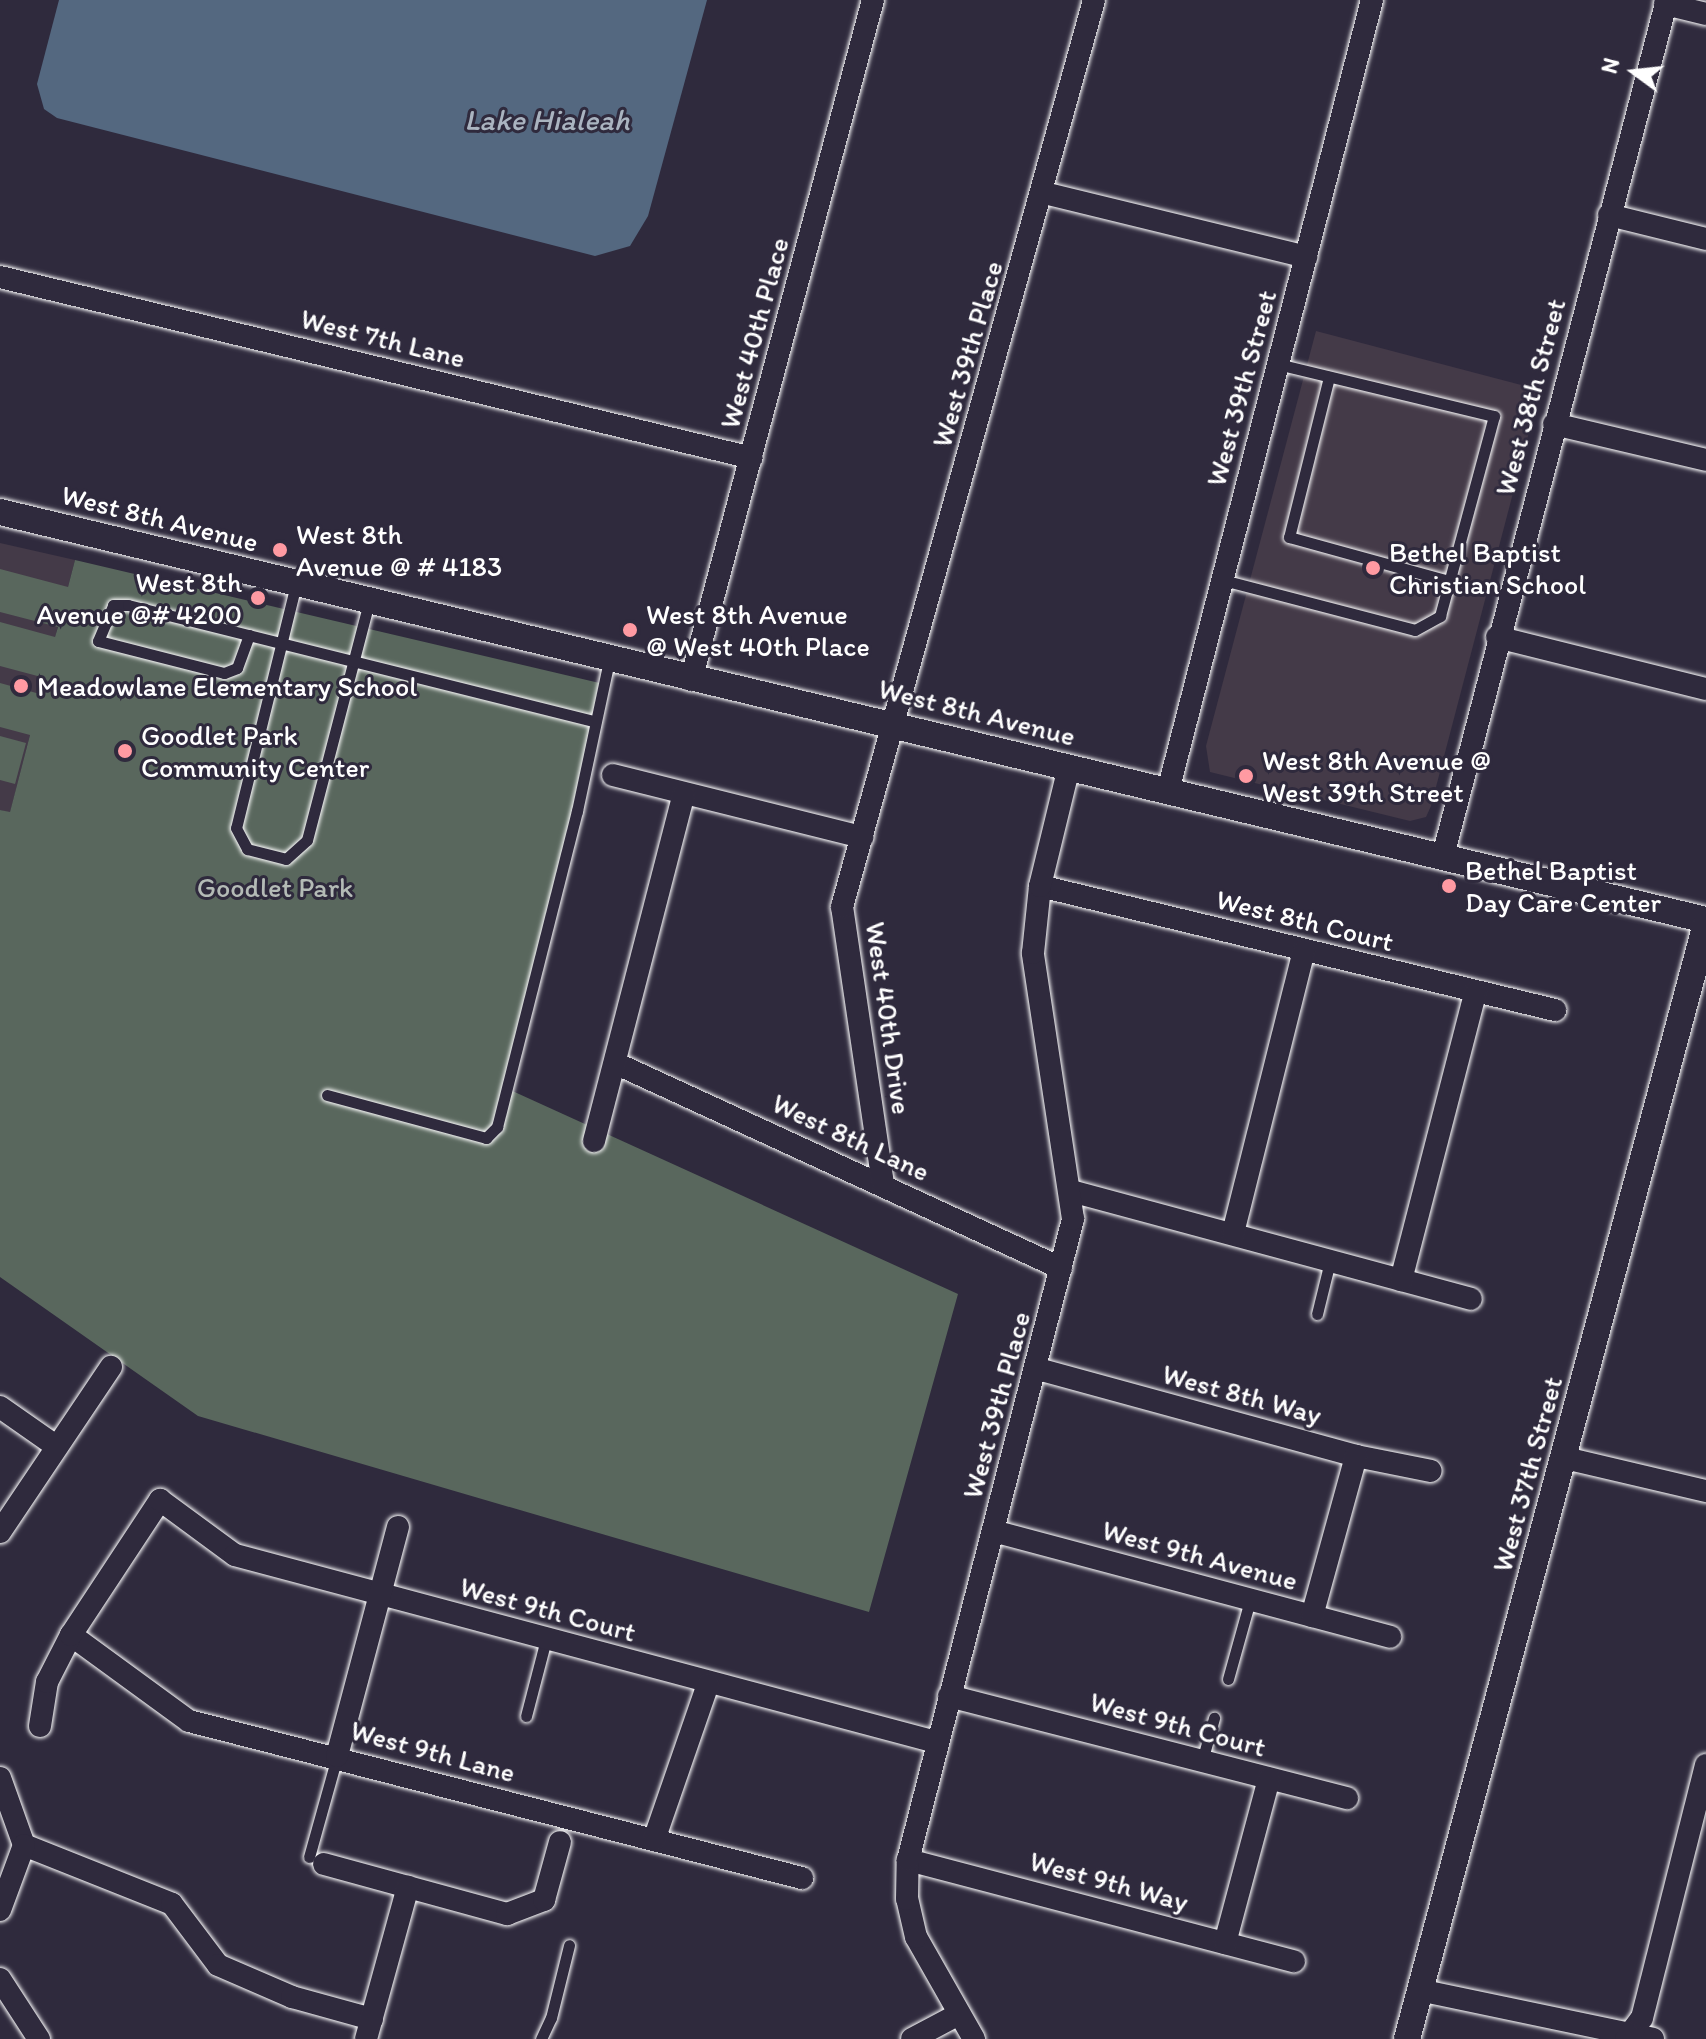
<!DOCTYPE html>
<html>
<head>
<meta charset="utf-8">
<style>
  body { margin:0 }
  #map { position:relative; width:1706px; height:2039px; overflow:hidden; background:#2f2a3d; font-family:Itim,sans-serif }
  div>[style] { position:absolute }
  [style*='--x'] { left:calc(var(--x)*1px); top:calc(var(--y)*1px); width:calc(var(--w)*1px); rotate:calc(var(--a)*1deg) }
  .built>* { inset:0; background:#443a48 }
  .green>* { inset:0; background:#59675d }
  .water>* { inset:0; background:#546880 }
  .roads { filter:drop-shadow(0 0 2px #fff) drop-shadow(0 0 2px #fff) }
  .service>* { height:11px; margin:-5.5px; padding:0 5.5px; transform-origin:5.5px; border-radius:5.5px; background:#2f2a3d }
  .minor>* { height:22px; margin:-11px; padding:0 11px; transform-origin:11px; border-radius:11px; background:#2f2a3d }
  .tertiary>* { height:26px; margin:-13px; padding:0 13px; transform-origin:13px; border-radius:13px; background:#2f2a3d }
  .dots>* { width:22px; height:22px; translate:-50% -50%; box-sizing:border-box; border:4px solid #2f2a3d; border-radius:50% }
  span { translate:-50% -50%; white-space:nowrap; text-align:center; line-height:1.15; -webkit-text-stroke:6px #2f2a3d; paint-order:stroke }
  .street-label { font-size:28px; color:#fff }
  .poi-label { font-size:28px; color:#fff }
  .left { translate:0 -50%; text-align:left }
  .right { translate:-100% -50%; text-align:right }
  .park-label { font-size:28px; color:#b4bbb6 }
  .water-label { font-size:30px; color:#aab4c0; font-style:italic }
  .north { position:absolute; left:1594px; top:32px; width:80px; height:80px; -webkit-text-stroke:6px #2f2a3d; paint-order:stroke; rotate:285deg; font-size:22px; font-weight:700; line-height:32px; text-align:center; color:#fff }
  .north::after { content:''; display:block; margin:auto; width:28px; height:36px; background:#fff; clip-path:polygon(50% 0,100% 100%,50% 72%,0 100%) }
</style>
</head>
<body>
<div id="map">
  <div class="built">
    <div style="clip-path:polygon(1316px 331px,1540px 390px,1431px 806px,1426px 817px,1410px 821px,1210px 772px,1206px 746px)"></div>
    <div style="clip-path:polygon(0 543px,75px 560px,10px 813px,0 810px)"></div>
  </div>
  <div class="green">
    <div style="clip-path:polygon(75px 560px,608px 685px,506px 1088px,958px 1294px,869px 1612px,198px 1416px,0 1277px,0 810px,10px 812px,30px 735px,0 727px,0 683px,40px 694px,45px 678px,0 666px,0 622px,55px 637px,58px 627px,0 612px,0 569px,68px 587px)"></div>
    <div style="clip-path:polygon(0 736px,26px 743px,15px 784px,0 780px)"></div>
  </div>
  <div class="water">
    <div style="clip-path:polygon(59px 0,707px 0,648px 216px,630px 246px,595px 256px,57px 118px,44px 109px,37px 84px)"></div>
  </div>
  <div class="roads">
    <div class="service">
      <div style="--x:1329;--y:377;--w:165;--a:104"></div>
      <div style="--x:1289;--y:537;--w:166;--a:15.4"></div>
      <div style="--x:1223;--y:580;--w:198;--a:14.6"></div>
      <div style="--x:1415;--y:630;--w:29;--a:-29"></div>
      <div style="--x:1440;--y:616;--w:207;--a:-74.9"></div>
      <div style="--x:1494;--y:416;--w:222;--a:-166.5"></div>
      <div style="--x:296;--y:584;--w:251;--a:103.8"></div>
      <div style="--x:236;--y:828;--w:24;--a:62"></div>
      <div style="--x:247;--y:849;--w:40;--a:14.4"></div>
      <div style="--x:286;--y:859;--w:28;--a:-42"></div>
      <div style="--x:307;--y:840;--w:246;--a:-75.4"></div>
      <div style="--x:249;--y:635;--w:35;--a:110"></div>
      <div style="--x:237;--y:668;--w:14;--a:159"></div>
      <div style="--x:224;--y:673;--w:130;--a:-165.7"></div>
      <div style="--x:98;--y:641;--w:39;--a:-67"></div>
      <div style="--x:113;--y:605;--w:15;--a:0"></div>
      <div style="--x:128;--y:605;--w:479;--a:14"></div>
      <div style="--x:327;--y:1095;--w:165;--a:15.1"></div>
      <div style="--x:486;--y:1138;--w:16;--a:-45"></div>
      <div style="--x:497;--y:1127;--w:326;--a:-75.8"></div>
      <div style="--x:577;--y:811;--w:154;--a:-78"></div>
      <div style="--x:1317;--y:1314;--w:55;--a:-76.2"></div>
      <div style="--x:1228;--y:1679;--w:82;--a:-74.4"></div>
      <div style="--x:526;--y:1716;--w:80;--a:-75.4"></div>
      <div style="--x:1202;--y:1761;--w:45;--a:-74.4"></div>
      <div style="--x:309;--y:1857;--w:104;--a:-74.4"></div>
      <div style="--x:541;--y:2039;--w:23;--a:-65"></div>
      <div style="--x:551;--y:2018;--w:75;--a:-76.1"></div>
    </div>
    <div class="minor">
      <div style="--x:1665;--y:4;--w:42;--a:13.7"></div>
      <div style="--x:1044;--y:193;--w:270;--a:13.7"></div>
      <div style="--x:1609;--y:215;--w:100;--a:13.9"></div>
      <div style="--x:0;--y:277;--w:773;--a:13.53"></div>
      <div style="--x:1554;--y:424;--w:156;--a:13.3"></div>
      <div style="--x:1497;--y:637;--w:215;--a:14"></div>
      <div style="--x:691;--y:680;--w:704;--a:-75.02"></div>
      <div style="--x:613;--y:775;--w:257;--a:14"></div>
      <div style="--x:1168;--y:791;--w:817;--a:-75.54"></div>
      <div style="--x:1443;--y:856;--w:885;--a:-75.34"></div>
      <div style="--x:1040;--y:886;--w:530;--a:13.54"></div>
      <div style="--x:615;--y:1063;--w:491;--a:24.7"></div>
      <div style="--x:594;--y:1141;--w:358;--a:-75.5"></div>
      <div style="--x:883;--y:1184;--w:280;--a:-98.4"></div>
      <div style="--x:842;--y:907;--w:941;--a:-74.47"></div>
      <div style="--x:1071;--y:1191;--w:414;--a:15.1"></div>
      <div style="--x:1233;--y:1233;--w:291;--a:-75.9"></div>
      <div style="--x:1401;--y:1280;--w:296;--a:-75.5"></div>
      <div style="--x:1038;--y:1369;--w:330;--a:15.3"></div>
      <div style="--x:1356;--y:1456;--w:76;--a:11.3"></div>
      <div style="--x:0;--y:1407;--w:68;--a:34.9"></div>
      <div style="--x:1565;--y:1458;--w:145;--a:13.2"></div>
      <div style="--x:993;--y:1531;--w:411;--a:14.9"></div>
      <div style="--x:0;--y:1532;--w:199;--a:-56.1"></div>
      <div style="--x:1312;--y:1616;--w:166;--a:-74.6"></div>
      <div style="--x:71;--y:1635;--w:146;--a:36.1"></div>
      <div style="--x:189;--y:1721;--w:633;--a:14.37"></div>
      <div style="--x:949;--y:1696;--w:411;--a:14.4"></div>
      <div style="--x:40;--y:1726;--w:45;--a:-81"></div>
      <div style="--x:47;--y:1682;--w:53;--a:-62.9"></div>
      <div style="--x:71;--y:1635;--w:162;--a:-56.6"></div>
      <div style="--x:160;--y:1500;--w:93;--a:36.3"></div>
      <div style="--x:235;--y:1555;--w:726;--a:14.94"></div>
      <div style="--x:337;--y:1756;--w:237;--a:-75.1"></div>
      <div style="--x:0;--y:1778;--w:71;--a:70.3"></div>
      <div style="--x:24;--y:1845;--w:159;--a:21.7"></div>
      <div style="--x:172;--y:1904;--w:76;--a:53"></div>
      <div style="--x:218;--y:1965;--w:81;--a:23.4"></div>
      <div style="--x:292;--y:1997;--w:83;--a:15.4"></div>
      <div style="--x:654;--y:1840;--w:165;--a:-70.9"></div>
      <div style="--x:908;--y:1860;--w:399;--a:14.7"></div>
      <div style="--x:324;--y:1864;--w:190;--a:15.3"></div>
      <div style="--x:507;--y:1914;--w:40;--a:-21"></div>
      <div style="--x:544;--y:1900;--w:60;--a:-74.6"></div>
      <div style="--x:0;--y:1910;--w:69;--a:-69.7"></div>
      <div style="--x:1225;--y:1943;--w:170;--a:-75"></div>
      <div style="--x:0;--y:1979;--w:72;--a:57"></div>
      <div style="--x:1419;--y:1990;--w:239;--a:11.8"></div>
      <div style="--x:366;--y:2039;--w:158;--a:-74.6"></div>
      <div style="--x:912;--y:2039;--w:53;--a:-28"></div>
      <div style="--x:974;--y:2039;--w:117;--a:-119.6"></div>
      <div style="--x:916;--y:1937;--w:39;--a:-103"></div>
      <div style="--x:907;--y:1899;--w:39;--a:-89"></div>
      <div style="--x:908;--y:1860;--w:662;--a:-75.56"></div>
      <div style="--x:1073;--y:1219;--w:269;--a:-98.6"></div>
      <div style="--x:1033;--y:953;--w:67;--a:-84"></div>
      <div style="--x:1040;--y:886;--w:122;--a:-76.3"></div>
      <div style="--x:1626;--y:2039;--w:26;--a:-53"></div>
      <div style="--x:1642;--y:2018;--w:261;--a:-75.8"></div>
    </div>
    <div class="tertiary">
      <div style="--x:0;--y:512;--w:1754;--a:13.45"></div>
      <div style="--x:1407;--y:2039;--w:1154;--a:-74.99"></div>
    </div>
  </div>
  <div class="dots">
    <div style="left:280px;top:550px;background:#ff9aa2"></div>
    <div style="left:1373px;top:568px;background:#ff9aa2"></div>
    <div style="left:258px;top:598px;background:#ff9aa2"></div>
    <div style="left:630px;top:630px;background:#ff9aa2"></div>
    <div style="left:21px;top:686px;background:#ff9aa2"></div>
    <div style="left:125px;top:751px;background:#ff9aa2"></div>
    <div style="left:1246px;top:776px;background:#ff9aa2"></div>
    <div style="left:1449px;top:886px;background:#ff9aa2"></div>
  </div>
  <div class="street-label">
    <span style="left:754px;top:333px;rotate:-75deg">West 40th Place</span>
    <span style="left:383px;top:338px;rotate:14deg">West 7th Lane</span>
    <span style="left:967px;top:354px;rotate:-74deg">West 39th Place</span>
    <span style="left:1241px;top:388px;rotate:-75deg">West 39th Street</span>
    <span style="left:1530px;top:397px;rotate:-75deg">West 38th Street</span>
    <span style="left:160px;top:518px;rotate:14deg">West 8th Avenue</span>
    <span style="left:977px;top:712px;rotate:14deg">West 8th Avenue</span>
    <span style="left:1305px;top:920px;rotate:14deg">West 8th Court</span>
    <span style="left:889px;top:1018px;rotate:82deg">West 40th Drive</span>
    <span style="left:851px;top:1137px;rotate:25deg">West 8th Lane</span>
    <span style="left:1242px;top:1394px;rotate:15deg">West 8th Way</span>
    <span style="left:996px;top:1405px;rotate:-75deg">West 39th Place</span>
    <span style="left:1527px;top:1474px;rotate:-75deg">West 37th Street</span>
    <span style="left:1200px;top:1555px;rotate:15deg">West 9th Avenue</span>
    <span style="left:548px;top:1609px;rotate:15deg">West 9th Court</span>
    <span style="left:1178px;top:1724px;rotate:15deg">West 9th Court</span>
    <span style="left:433px;top:1751px;rotate:15deg">West 9th Lane</span>
    <span style="left:1109px;top:1881px;rotate:15deg">West 9th Way</span>
  </div>
  <div class="poi-label">
    <span class="left" style="left:296px;top:550px">West 8th<br>Avenue @ # 4183</span>
    <span class="left" style="left:1389px;top:568px">Bethel Baptist<br>Christian School</span>
    <span class="right" style="left:242px;top:598px">West 8th<br>Avenue @# 4200</span>
    <span class="left" style="left:646px;top:630px">West 8th Avenue<br>@ West 40th Place</span>
    <span class="left" style="left:37px;top:686px">Meadowlane Elementary School</span>
    <span class="left" style="left:141px;top:751px">Goodlet Park<br>Community Center</span>
    <span class="left" style="left:1262px;top:776px">West 8th Avenue @<br>West 39th Street</span>
    <span class="left" style="left:1465px;top:886px">Bethel Baptist<br>Day Care Center</span>
  </div>
  <div class="park-label">
    <span style="left:275px;top:887px">Goodlet Park</span>
  </div>
  <div class="water-label">
    <span style="left:547px;top:120px">Lake Hialeah</span>
  </div>
  <div class="north">N</div>
</div>
</body>
</html>
